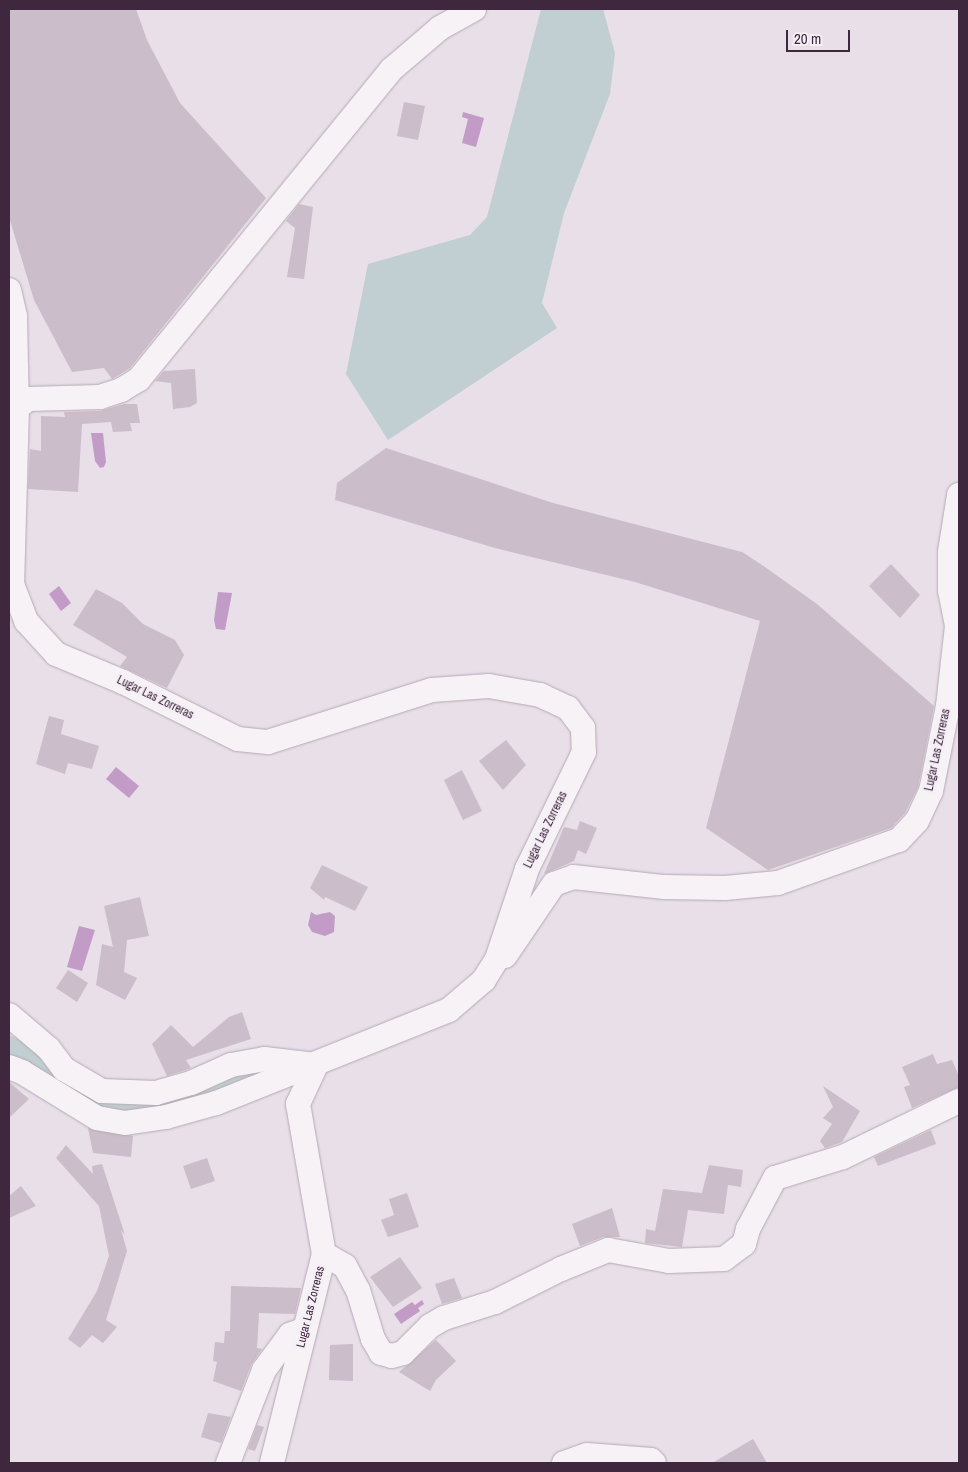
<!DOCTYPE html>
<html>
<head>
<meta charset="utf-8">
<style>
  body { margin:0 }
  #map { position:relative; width:968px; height:1472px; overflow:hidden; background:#e8dfe8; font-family:"Archivo Narrow",sans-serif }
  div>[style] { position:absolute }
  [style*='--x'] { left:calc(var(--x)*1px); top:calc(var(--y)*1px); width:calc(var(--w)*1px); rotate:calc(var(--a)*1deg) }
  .green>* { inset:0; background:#c1cfd2 }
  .water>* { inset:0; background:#c39bc7 }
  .building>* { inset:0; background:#cbbdca }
  .roads { filter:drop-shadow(0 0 1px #b5a8b5) drop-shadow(0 0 1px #b5a8b5) }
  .minor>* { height:24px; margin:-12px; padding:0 12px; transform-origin:12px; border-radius:12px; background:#f6f2f6 }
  span { translate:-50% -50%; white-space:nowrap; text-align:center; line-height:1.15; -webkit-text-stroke:5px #f5eff6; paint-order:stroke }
  .street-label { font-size:12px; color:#3f283e }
  .frame { position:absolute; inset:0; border:10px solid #3f283e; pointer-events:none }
  .scale { position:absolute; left:786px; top:30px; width:64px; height:22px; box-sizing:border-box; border:2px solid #3f283e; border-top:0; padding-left:6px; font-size:15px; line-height:18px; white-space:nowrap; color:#3f283e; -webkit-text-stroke:4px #f5eff6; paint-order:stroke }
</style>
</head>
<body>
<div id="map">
  <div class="green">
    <div style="clip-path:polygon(541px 9px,603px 9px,615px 53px,610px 94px,564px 213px,542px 303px,557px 328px,388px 440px,346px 374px,368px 264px,470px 235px,487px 217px)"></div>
    <div style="clip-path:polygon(9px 1035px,24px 1042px,99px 1096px,231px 1069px,276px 1068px,215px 1098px,132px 1115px,87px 1104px,9px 1062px)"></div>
  </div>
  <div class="water">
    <div style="clip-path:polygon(463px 112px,484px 118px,476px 147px,462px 143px,468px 119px,462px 117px)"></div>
    <div style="clip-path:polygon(91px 433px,103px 433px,106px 462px,104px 467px,100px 468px,95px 461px)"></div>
    <div style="clip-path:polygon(59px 586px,71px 603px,61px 611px,49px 594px)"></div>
    <div style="clip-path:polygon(218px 592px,232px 593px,225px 630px,216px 629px,214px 620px)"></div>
    <div style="clip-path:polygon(116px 767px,139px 786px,129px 798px,106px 779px)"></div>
    <div style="clip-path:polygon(311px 912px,316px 915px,330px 912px,335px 916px,334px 932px,325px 936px,312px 932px,308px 925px)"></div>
    <div style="clip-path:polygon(79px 926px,95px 930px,82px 971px,67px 967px)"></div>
    <div style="clip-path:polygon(422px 1300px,424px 1304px,418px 1308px,420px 1311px,401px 1324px,394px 1314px,412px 1302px,415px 1305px)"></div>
  </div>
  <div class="building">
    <div style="clip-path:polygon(9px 9px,136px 9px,147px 40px,180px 103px,266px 198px,130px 368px,112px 379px,104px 368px,72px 372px,34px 300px,9px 217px)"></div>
    <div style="clip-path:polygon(404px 102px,425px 106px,418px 140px,397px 136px)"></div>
    <div style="clip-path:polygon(299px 204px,313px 207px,304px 279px,287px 277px,295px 228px,286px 221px)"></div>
    <div style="clip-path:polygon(195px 369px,197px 403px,190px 407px,173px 409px,171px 383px,155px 381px,164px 371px)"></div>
    <div style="clip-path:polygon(124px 404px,137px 404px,140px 423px,130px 423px,132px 431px,113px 432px,111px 422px,82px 424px,78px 492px,28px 489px,30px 449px,41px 451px,41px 416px,65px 417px,64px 412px,100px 411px)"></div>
    <div style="clip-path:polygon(386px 448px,553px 503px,742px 552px,762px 565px,817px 604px,934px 706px,918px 787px,905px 813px,891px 828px,768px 870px,706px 828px,760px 621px,635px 582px,495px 548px,335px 500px,337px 483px)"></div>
    <div style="clip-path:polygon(891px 564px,920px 595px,900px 618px,869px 586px)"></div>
    <div style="clip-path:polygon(96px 589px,122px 603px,143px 624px,175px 640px,184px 655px,167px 688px,120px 666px,127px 657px,73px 625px)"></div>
    <div style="clip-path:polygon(49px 716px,64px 720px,61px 734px,99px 746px,92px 769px,68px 763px,65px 774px,36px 764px)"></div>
    <div style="clip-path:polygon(506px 740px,526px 765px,503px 790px,479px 761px)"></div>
    <div style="clip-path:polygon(462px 770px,482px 811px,463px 820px,444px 780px)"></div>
    <div style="clip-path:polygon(580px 821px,597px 828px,586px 854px,578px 850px,574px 861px,544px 874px,564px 827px,577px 830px)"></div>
    <div style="clip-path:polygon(322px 865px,368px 887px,355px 911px,325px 897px,324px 900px,310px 888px)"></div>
    <div style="clip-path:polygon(140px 897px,149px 936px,127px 940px,124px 972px,137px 978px,125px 1000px,96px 985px,102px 944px,113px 947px,104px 906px)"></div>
    <div style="clip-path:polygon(68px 970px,88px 983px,77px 1002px,56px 988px)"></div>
    <div style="clip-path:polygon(242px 1012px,251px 1039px,186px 1060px,191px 1068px,167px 1076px,152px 1044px,171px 1025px,193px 1047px,229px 1017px)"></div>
    <div style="clip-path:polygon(933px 1054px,937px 1064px,952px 1060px,959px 1076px,959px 1087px,912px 1108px,904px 1087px,910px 1085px,902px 1067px)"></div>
    <div style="clip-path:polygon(9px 1082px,29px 1099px,9px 1118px)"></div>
    <div style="clip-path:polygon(823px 1086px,860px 1111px,842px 1142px,825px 1148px,820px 1141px,832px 1124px,823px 1118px,833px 1107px)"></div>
    <div style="clip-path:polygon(88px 1128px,133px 1136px,131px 1157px,93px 1153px)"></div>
    <div style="clip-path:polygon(931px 1130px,936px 1144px,878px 1166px,874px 1157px)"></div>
    <div style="clip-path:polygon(66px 1145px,93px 1174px,92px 1166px,102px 1164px,125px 1235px,121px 1230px,127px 1251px,106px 1320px,117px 1327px,103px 1343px,92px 1335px,80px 1348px,68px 1339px,97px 1291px,109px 1256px,99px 1206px,56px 1158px)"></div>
    <div style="clip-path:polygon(207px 1158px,215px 1181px,191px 1189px,183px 1166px)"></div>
    <div style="clip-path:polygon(709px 1165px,743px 1170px,741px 1187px,728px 1185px,724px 1214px,688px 1210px,682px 1247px,645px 1243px,646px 1229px,655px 1231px,663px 1189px,702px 1193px)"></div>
    <div style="clip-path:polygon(21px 1186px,36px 1206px,9px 1218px,9px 1196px)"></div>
    <div style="clip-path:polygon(407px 1193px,419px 1227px,388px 1237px,381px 1220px,394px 1215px,389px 1199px)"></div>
    <div style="clip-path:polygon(612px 1208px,620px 1237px,603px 1237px,580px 1246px,572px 1224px)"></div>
    <div style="clip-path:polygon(400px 1257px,422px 1288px,393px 1307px,370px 1277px)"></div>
    <div style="clip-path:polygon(454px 1278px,462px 1298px,442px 1304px,435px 1284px)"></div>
    <div style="clip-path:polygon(231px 1286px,301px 1288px,295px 1314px,259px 1313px,257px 1348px,262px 1349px,251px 1365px,241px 1391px,213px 1381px,217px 1362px,213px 1361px,215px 1342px,224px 1343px,225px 1331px,230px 1331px)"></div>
    <div style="clip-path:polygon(436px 1340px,456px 1361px,436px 1380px,430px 1391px,399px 1372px)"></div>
    <div style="clip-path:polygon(353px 1344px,353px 1381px,329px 1380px,330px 1345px)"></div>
    <div style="clip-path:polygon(208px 1413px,231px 1417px,221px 1443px,201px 1437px)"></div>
    <div style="clip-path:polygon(257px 1425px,264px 1427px,255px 1451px,248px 1449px)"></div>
    <div style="clip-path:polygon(753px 1439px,767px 1463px,712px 1463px)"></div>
  </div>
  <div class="roads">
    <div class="minor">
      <div style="--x:9;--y:290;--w:27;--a:77"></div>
      <div style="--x:15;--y:316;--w:92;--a:88.8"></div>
      <div style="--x:17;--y:408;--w:176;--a:91.6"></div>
      <div style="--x:12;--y:584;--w:40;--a:69"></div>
      <div style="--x:26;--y:621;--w:45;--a:47.7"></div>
      <div style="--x:56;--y:654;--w:73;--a:22.7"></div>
      <div style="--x:123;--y:682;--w:128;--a:26.4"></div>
      <div style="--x:238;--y:739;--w:30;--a:6"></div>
      <div style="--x:268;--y:742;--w:172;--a:-17.6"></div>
      <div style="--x:432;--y:690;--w:57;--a:-4"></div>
      <div style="--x:489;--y:686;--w:52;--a:10"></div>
      <div style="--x:540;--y:695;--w:31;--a:25"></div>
      <div style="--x:568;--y:708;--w:25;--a:53"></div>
      <div style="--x:583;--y:728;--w:24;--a:88"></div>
      <div style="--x:584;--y:752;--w:130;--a:116"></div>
      <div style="--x:527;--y:869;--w:95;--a:108.4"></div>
      <div style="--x:497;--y:959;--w:25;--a:122"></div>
      <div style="--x:484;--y:980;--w:46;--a:139.4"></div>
      <div style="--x:449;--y:1010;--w:251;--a:158.2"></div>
      <div style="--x:216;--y:1103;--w:52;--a:164.4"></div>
      <div style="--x:166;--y:1117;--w:41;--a:171.7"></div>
      <div style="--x:125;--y:1123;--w:28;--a:-170"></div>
      <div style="--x:97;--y:1118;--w:88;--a:-148.5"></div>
      <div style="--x:22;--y:1072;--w:14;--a:-159"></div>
      <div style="--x:17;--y:408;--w:14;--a:-39"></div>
      <div style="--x:28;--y:399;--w:72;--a:-1.6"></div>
      <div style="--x:100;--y:397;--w:22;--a:-18"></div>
      <div style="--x:121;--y:390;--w:21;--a:-31"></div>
      <div style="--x:139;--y:379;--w:400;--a:-50.8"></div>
      <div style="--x:392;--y:69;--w:63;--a:-40.5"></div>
      <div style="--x:440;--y:28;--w:39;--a:-29"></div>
      <div style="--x:505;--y:956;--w:87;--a:-55.8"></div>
      <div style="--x:554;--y:884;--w:20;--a:-20"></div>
      <div style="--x:573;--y:877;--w:92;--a:6.3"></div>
      <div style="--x:664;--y:887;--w:61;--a:0.9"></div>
      <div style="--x:725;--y:888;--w:53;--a:-5.4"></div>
      <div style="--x:778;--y:883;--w:128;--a:-19.6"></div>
      <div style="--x:899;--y:840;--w:26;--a:-47"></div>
      <div style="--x:917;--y:821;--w:33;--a:-65"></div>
      <div style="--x:931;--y:791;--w:87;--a:-78.7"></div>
      <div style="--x:948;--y:706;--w:81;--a:-83.6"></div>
      <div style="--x:957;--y:626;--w:36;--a:-101"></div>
      <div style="--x:950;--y:591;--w:39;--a:-90"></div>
      <div style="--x:950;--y:552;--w:58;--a:-81"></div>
      <div style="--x:9;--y:1015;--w:52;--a:40.4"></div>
      <div style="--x:49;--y:1049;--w:25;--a:53"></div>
      <div style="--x:64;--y:1069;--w:44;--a:30.1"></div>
      <div style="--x:102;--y:1091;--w:54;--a:2.1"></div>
      <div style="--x:156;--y:1093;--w:36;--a:-16"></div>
      <div style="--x:191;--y:1083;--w:44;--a:-24.2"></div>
      <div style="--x:231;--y:1065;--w:34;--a:-10"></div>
      <div style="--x:264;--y:1059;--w:52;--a:6.6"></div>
      <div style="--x:316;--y:1065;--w:43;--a:114.8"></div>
      <div style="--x:298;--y:1104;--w:152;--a:80.2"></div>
      <div style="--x:324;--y:1254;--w:215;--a:104"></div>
      <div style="--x:324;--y:1254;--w:24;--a:30"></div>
      <div style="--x:345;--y:1266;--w:27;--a:62"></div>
      <div style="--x:358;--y:1290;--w:51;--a:73"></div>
      <div style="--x:373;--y:1339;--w:16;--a:60"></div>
      <div style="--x:381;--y:1353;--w:11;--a:15"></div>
      <div style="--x:392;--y:1356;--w:11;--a:-15"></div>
      <div style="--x:403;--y:1353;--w:38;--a:-45"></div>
      <div style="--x:430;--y:1326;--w:16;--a:-30"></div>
      <div style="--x:444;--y:1318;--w:53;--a:-17.4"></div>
      <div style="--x:495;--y:1302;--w:74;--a:-26.6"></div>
      <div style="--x:561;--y:1269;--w:51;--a:-22"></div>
      <div style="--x:608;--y:1250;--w:62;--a:10.2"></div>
      <div style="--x:669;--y:1261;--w:55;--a:-2.1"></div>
      <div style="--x:724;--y:1259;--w:25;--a:-37"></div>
      <div style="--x:744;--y:1244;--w:16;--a:-75"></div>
      <div style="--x:748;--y:1229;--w:58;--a:-62.1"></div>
      <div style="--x:775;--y:1178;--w:71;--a:-17.2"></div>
      <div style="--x:843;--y:1157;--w:129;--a:-25.8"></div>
      <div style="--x:228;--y:1463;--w:100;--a:-68.8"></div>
      <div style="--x:264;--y:1370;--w:44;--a:-53.4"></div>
      <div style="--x:290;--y:1335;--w:16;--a:-22"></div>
      <div style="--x:564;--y:1463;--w:24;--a:-19"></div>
      <div style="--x:587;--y:1455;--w:64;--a:4.5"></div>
      <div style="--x:651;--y:1460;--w:4;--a:45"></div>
    </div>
  </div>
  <div class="street-label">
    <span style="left:155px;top:698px;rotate:26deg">Lugar Las Zorreras</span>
    <span style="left:938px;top:750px;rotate:-78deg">Lugar Las Zorreras</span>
    <span style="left:546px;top:830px;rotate:-64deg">Lugar Las Zorreras</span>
    <span style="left:311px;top:1307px;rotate:-76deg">Lugar Las Zorreras</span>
  </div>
  <div class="frame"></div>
  <div class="scale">20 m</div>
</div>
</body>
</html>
